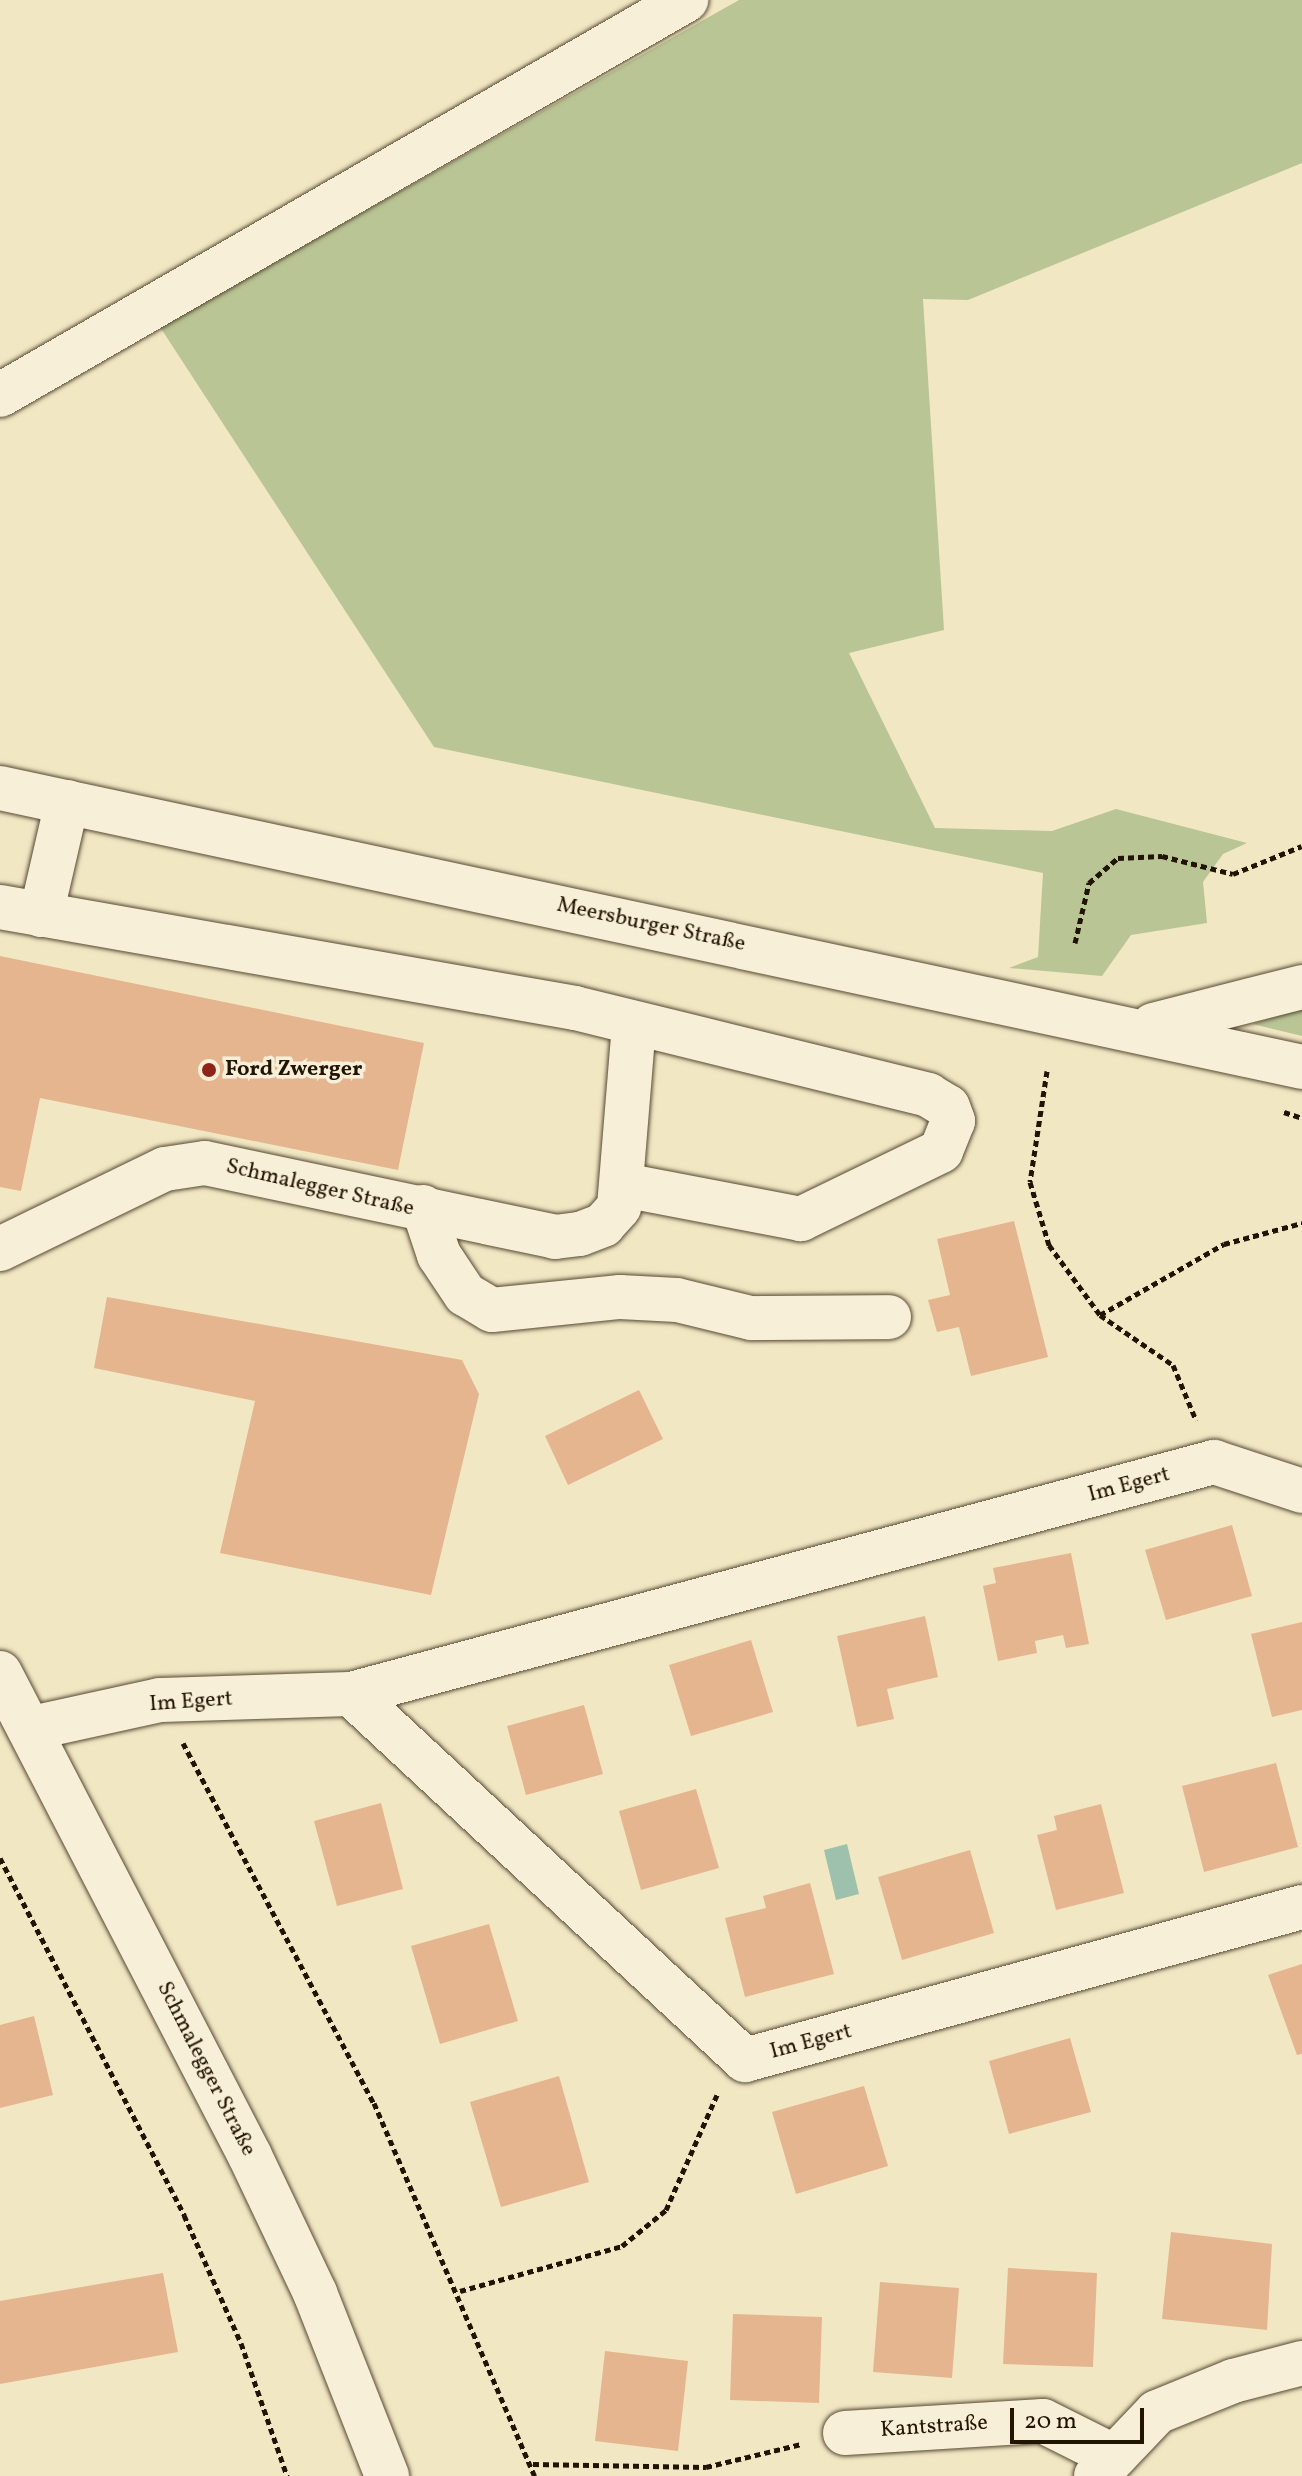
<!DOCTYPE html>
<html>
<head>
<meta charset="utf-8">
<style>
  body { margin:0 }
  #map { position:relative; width:1302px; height:2476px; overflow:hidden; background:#f2e7c3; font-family:Vollkorn,serif }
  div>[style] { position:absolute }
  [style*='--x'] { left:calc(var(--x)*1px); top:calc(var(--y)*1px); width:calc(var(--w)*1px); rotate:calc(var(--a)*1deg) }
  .green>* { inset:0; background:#b9c594 }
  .water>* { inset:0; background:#9dc1ad }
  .building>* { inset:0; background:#e5b590 }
  .path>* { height:5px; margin-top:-2.5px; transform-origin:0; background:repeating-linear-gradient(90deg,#221403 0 6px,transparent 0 10px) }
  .roads { filter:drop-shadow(0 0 2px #564933) drop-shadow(0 0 2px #564933) }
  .minor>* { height:44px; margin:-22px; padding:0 22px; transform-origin:22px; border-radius:22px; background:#f7efd8 }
  .dots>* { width:22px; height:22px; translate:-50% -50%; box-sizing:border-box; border:4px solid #f7efd8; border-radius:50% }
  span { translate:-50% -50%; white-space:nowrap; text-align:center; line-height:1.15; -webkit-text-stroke:7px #f7efd8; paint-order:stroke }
  .street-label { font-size:22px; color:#221403 }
  .poi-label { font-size:22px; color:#221403; font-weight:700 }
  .left { translate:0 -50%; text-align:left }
  .scale { position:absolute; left:1010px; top:2408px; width:134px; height:36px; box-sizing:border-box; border:4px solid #221403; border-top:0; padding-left:10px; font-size:24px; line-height:28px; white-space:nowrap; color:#221403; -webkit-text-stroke:6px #f7efd8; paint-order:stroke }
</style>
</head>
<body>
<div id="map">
  <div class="green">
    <div style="clip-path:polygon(739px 0,1302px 0,1302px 163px,968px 300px,923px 299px,944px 630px,849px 653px,935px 828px,1052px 831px,1116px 809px,1247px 843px,1223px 854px,1203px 882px,1207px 923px,1131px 935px,1102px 976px,1009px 968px,1038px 957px,1043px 873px,434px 747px,160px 327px)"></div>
    <div style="clip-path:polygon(1302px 1008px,1302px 1036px,1253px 1024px)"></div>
  </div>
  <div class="water">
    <div style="clip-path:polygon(847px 1844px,859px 1894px,836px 1900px,824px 1850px)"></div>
  </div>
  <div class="building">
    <div style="clip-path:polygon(0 956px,424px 1043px,398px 1170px,40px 1098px,21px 1191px,0 1187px)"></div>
    <div style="clip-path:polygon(1014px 1221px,1048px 1357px,971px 1376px,959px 1327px,937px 1332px,928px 1300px,950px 1295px,937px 1239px)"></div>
    <div style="clip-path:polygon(107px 1297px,462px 1360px,479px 1394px,431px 1595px,220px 1553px,255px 1401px,94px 1368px)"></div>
    <div style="clip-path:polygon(639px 1390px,663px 1439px,568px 1485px,545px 1436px)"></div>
    <div style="clip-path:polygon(1232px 1525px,1252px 1596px,1166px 1620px,1145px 1550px)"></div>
    <div style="clip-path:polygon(1071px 1553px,1089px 1644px,1066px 1648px,1063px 1635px,1035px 1641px,1037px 1653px,998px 1661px,983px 1586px,996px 1583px,993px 1568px)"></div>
    <div style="clip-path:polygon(925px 1616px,938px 1677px,887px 1689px,894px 1719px,857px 1727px,837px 1636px)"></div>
    <div style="clip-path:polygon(1302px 1622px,1302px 1710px,1272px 1717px,1251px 1634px)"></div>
    <div style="clip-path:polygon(751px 1640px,773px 1712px,691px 1736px,669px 1665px)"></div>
    <div style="clip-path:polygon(584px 1705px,603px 1774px,526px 1795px,507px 1726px)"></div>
    <div style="clip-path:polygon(1276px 1763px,1298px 1847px,1204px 1872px,1182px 1786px)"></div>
    <div style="clip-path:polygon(696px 1789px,719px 1868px,641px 1890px,619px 1811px)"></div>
    <div style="clip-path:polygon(381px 1803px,403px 1889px,337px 1906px,314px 1821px)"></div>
    <div style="clip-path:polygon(1101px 1804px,1124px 1893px,1056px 1910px,1037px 1835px,1057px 1830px,1054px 1816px)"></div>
    <div style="clip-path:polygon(970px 1850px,994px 1933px,902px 1960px,878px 1877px)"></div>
    <div style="clip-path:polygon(810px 1883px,834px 1974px,745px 1997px,725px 1918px,766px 1908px,763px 1896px)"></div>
    <div style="clip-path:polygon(489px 1924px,518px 2021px,440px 2044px,411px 1946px)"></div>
    <div style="clip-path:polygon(1302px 1964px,1302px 2054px,1297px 2055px,1268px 1975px)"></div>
    <div style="clip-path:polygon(34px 2016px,53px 2095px,0 2108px,0 2025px)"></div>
    <div style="clip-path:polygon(1070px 2038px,1091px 2112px,1009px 2134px,989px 2061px)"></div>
    <div style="clip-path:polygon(559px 2076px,589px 2182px,501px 2207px,470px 2102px)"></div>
    <div style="clip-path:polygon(864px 2086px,888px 2166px,796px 2194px,772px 2112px)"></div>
    <div style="clip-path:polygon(1171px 2232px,1272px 2244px,1267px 2330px,1162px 2319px)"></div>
    <div style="clip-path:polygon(1008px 2268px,1097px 2273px,1093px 2367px,1003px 2364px)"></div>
    <div style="clip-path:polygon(163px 2273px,178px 2352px,0 2384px,0 2301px)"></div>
    <div style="clip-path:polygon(880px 2282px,959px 2288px,952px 2378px,873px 2372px)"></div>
    <div style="clip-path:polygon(733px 2314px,822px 2317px,819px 2403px,730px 2400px)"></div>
    <div style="clip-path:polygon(605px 2351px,688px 2361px,678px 2451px,595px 2441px)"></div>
  </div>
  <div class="path">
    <div style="--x:1075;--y:943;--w:62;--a:-76.9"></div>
    <div style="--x:1089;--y:883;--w:38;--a:-41"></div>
    <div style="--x:1118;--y:858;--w:44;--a:-2.6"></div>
    <div style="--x:1162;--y:856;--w:73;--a:14.2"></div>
    <div style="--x:1233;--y:874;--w:74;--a:-22.1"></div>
    <div style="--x:1047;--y:1071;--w:112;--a:98.7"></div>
    <div style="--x:1030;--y:1182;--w:66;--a:73.2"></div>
    <div style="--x:1049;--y:1245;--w:87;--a:53.9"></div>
    <div style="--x:1100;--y:1315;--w:88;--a:34.4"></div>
    <div style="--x:1173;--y:1365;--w:60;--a:67.3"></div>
    <div style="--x:1284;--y:1112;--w:19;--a:18"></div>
    <div style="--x:1100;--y:1315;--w:143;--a:-29.8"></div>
    <div style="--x:1224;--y:1244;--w:81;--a:-15.1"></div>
    <div style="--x:183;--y:1743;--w:408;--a:62.1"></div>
    <div style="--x:374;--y:2103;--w:406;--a:66.7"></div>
    <div style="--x:0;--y:1858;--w:402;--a:62.7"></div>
    <div style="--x:184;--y:2215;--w:140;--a:66"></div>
    <div style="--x:241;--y:2343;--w:141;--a:70.9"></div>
    <div style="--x:460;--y:2291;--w:168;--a:-15.5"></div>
    <div style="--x:622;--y:2246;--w:57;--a:-39.3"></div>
    <div style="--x:666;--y:2210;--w:126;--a:-66.1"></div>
    <div style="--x:533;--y:2464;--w:173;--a:1"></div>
    <div style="--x:706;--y:2467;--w:98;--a:-13.6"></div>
  </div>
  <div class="roads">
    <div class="minor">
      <div style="--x:0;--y:395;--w:792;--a:-29.93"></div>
      <div style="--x:0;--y:788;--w:1332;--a:12.09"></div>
      <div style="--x:0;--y:907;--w:584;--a:9.96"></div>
      <div style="--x:575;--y:1008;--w:364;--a:13.8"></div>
      <div style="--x:928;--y:1095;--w:23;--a:31"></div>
      <div style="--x:948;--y:1107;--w:15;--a:70"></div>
      <div style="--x:953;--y:1121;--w:32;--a:112"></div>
      <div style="--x:941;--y:1151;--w:156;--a:154.1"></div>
      <div style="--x:801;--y:1219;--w:181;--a:-169.2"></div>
      <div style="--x:41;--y:915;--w:116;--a:-77"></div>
      <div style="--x:1153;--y:1025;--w:154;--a:-14.3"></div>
      <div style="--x:423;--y:1207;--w:51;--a:71.6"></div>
      <div style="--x:439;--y:1255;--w:47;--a:56.3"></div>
      <div style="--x:465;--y:1294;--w:31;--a:31"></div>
      <div style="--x:492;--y:1310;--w:129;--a:-5.8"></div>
      <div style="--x:620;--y:1297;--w:57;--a:3"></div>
      <div style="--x:677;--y:1300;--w:76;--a:13.7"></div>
      <div style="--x:751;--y:1318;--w:138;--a:-0.4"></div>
      <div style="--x:0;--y:1249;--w:183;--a:-25.9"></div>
      <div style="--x:165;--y:1169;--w:40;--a:-8.5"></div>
      <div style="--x:205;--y:1163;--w:358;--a:11.9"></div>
      <div style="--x:555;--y:1237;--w:25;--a:-7"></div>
      <div style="--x:580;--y:1234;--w:25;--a:-21"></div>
      <div style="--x:603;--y:1225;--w:24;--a:-48"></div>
      <div style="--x:619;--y:1207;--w:184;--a:-85.3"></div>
      <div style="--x:0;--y:1673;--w:544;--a:62.63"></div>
      <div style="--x:250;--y:2156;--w:152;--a:64.6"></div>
      <div style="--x:315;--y:2293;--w:197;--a:68.5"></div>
      <div style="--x:351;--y:1694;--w:538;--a:42.89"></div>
      <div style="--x:745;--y:2060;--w:578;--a:-15.36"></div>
      <div style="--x:32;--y:1728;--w:131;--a:-12.3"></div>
      <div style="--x:160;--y:1700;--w:191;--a:-1.8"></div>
      <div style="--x:351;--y:1694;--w:894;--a:-15.05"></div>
      <div style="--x:1214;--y:1462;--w:93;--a:18.2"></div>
      <div style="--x:845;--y:2433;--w:198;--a:-3.5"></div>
      <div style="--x:1043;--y:2421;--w:76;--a:26.6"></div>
      <div style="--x:1096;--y:2476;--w:88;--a:-46.4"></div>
      <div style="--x:1157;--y:2412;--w:82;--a:-22.2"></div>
      <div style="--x:1233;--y:2381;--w:71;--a:-14.6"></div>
    </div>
  </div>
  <div class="dots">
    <div style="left:209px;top:1070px;background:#8f2418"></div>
  </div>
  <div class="street-label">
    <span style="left:651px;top:925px;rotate:12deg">Meersburger Straße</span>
    <span style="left:320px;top:1188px;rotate:13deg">Schmalegger Straße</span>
    <span style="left:1129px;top:1485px;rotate:-15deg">Im Egert</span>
    <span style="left:191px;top:1702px;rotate:-4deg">Im Egert</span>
    <span style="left:811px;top:2042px;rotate:-15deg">Im Egert</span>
    <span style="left:206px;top:2069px;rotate:63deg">Schmalegger Straße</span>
    <span style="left:934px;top:2427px;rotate:-4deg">Kantstraße</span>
  </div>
  <div class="poi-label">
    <span class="left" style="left:225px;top:1070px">Ford Zwerger</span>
  </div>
  <div class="scale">20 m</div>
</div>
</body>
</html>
